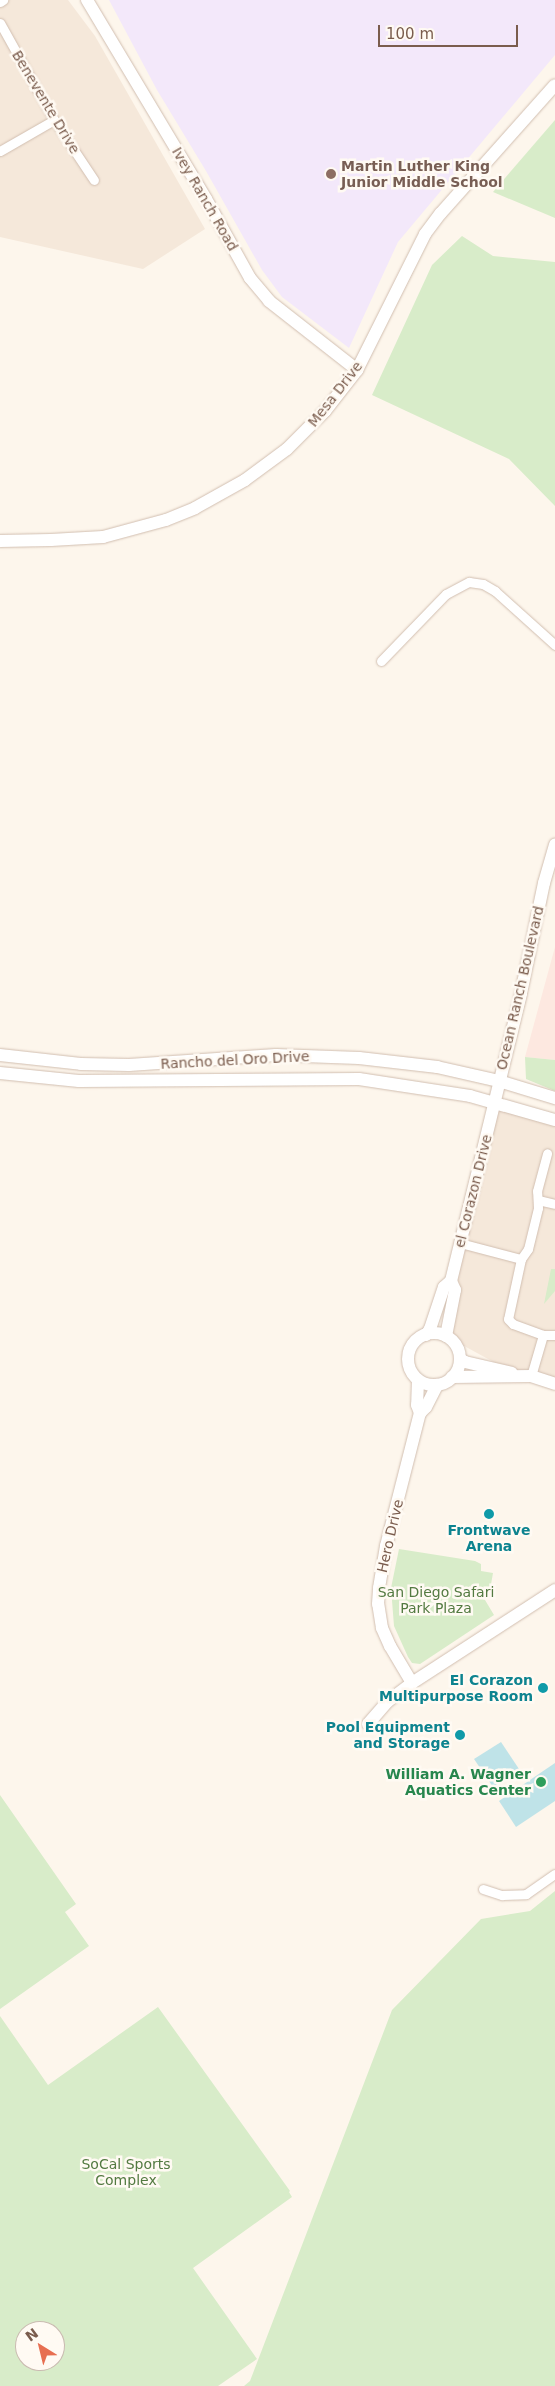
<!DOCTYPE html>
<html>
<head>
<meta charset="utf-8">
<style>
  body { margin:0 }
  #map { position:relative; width:555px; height:2386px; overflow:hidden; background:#fdf6ec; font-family:"DejaVu Sans",sans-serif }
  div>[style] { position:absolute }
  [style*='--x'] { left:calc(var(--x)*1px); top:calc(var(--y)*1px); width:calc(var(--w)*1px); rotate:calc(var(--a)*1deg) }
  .residential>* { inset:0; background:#f5e8da }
  .commercial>* { inset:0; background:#fde8e0 }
  .education>* { inset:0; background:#f3e8fa }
  .green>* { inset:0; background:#d8ecc9 }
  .water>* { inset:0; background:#bfe3e8 }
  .roads { filter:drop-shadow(0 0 1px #d1beb0) drop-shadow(0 0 1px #d1beb0) }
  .street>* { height:9px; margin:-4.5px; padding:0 4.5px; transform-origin:4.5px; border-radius:4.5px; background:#fff }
  .secondary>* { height:12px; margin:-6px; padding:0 6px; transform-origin:6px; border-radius:6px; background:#fff }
  .secondary>.ring { margin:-6px; padding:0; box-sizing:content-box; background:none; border:12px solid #fff; border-radius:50% }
  .dots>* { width:14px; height:14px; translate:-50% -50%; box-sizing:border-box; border:2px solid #fffaf3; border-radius:50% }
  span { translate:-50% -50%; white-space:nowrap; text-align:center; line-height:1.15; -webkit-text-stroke:5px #fffaf3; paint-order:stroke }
  .street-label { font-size:14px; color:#7a5c4d }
  .education-label { font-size:14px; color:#785e54; font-weight:700 }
  .left { translate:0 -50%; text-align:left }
  .culture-label { font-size:14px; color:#0d838f; font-weight:700 }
  .right { translate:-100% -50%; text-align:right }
  .park-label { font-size:14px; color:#537a41 }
  .leisure-label { font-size:14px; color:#27864d; font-weight:700 }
  .north { position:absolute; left:15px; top:2321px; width:50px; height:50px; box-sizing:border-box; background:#fffaf3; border:1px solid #cabbb1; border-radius:50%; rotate:324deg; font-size:14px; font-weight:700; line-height:20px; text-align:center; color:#7a5c4d }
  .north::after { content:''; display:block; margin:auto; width:18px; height:22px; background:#e76f51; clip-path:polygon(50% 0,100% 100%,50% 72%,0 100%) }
  .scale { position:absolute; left:378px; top:25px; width:140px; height:22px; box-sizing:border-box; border:2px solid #7a5c4d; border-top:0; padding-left:6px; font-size:15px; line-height:18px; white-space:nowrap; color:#7a5c4d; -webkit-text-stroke:4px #fffaf3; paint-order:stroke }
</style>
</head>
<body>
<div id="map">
  <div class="residential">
    <div style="clip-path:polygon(0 0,68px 0,95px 36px,205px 229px,143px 269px,0 237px)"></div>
    <div style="clip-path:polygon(494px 1102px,555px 1120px,555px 1384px,521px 1377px,446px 1336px)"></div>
  </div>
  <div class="commercial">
    <div style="clip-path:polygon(555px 947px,555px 1060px,525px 1057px)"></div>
  </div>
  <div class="education">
    <div style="clip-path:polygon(109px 0,555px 0,555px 55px,398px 242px,349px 348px,282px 297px,262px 270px,206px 171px,157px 90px)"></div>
  </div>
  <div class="green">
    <div style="clip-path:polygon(555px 120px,555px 218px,493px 192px)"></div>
    <div style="clip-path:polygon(462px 236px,493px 256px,555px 262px,555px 506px,509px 459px,372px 395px,432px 265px)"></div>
    <div style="clip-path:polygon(525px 1057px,555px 1060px,555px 1091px,526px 1079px)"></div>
    <div style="clip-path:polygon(551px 1269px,555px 1269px,555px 1291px,544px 1304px)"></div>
    <div style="clip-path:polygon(399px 1549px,475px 1561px,481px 1564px,481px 1571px,493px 1573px,490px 1590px,482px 1595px,494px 1615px,420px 1664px,412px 1663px,408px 1657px,394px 1626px,391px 1588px)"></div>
    <div style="clip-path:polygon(0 1795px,76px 1904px,65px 1912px,89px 1946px,0 2009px)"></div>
    <div style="clip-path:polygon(555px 1891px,555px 2386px,244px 2386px,250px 2381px,392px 2010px,481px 1919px,530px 1911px)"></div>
    <div style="clip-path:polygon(evenodd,158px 2007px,290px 2191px,289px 2192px,292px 2197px,193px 2268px,257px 2359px,218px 2386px,0 2386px,0 2016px,48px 2085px,158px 2007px,25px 2331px,55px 2331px,55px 2361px,25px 2361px,25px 2331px)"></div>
  </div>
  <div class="water">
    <div style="clip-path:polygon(501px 1742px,519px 1769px,493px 1787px,474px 1759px)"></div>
    <div style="clip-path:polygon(555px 1763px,555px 1801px,516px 1827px,499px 1801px)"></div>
  </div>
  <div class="roads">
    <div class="street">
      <div style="--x:0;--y:2;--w:4;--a:-34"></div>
      <div style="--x:0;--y:23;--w:111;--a:60.9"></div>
      <div style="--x:54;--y:120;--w:72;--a:56.3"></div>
      <div style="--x:0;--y:151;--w:62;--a:-29.9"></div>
      <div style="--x:381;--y:661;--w:93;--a:-45.9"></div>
      <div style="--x:446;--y:594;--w:26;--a:-28"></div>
      <div style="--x:469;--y:582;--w:14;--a:8"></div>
      <div style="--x:483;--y:584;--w:14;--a:30"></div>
      <div style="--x:495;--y:591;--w:81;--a:42"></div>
      <div style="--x:538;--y:1200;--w:17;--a:13"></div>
      <div style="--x:460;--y:1243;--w:63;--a:14.7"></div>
      <div style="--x:521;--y:1259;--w:61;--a:102.2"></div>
      <div style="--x:508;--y:1319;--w:7;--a:45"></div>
      <div style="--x:513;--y:1324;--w:32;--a:20"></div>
      <div style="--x:521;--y:1259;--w:12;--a:-55"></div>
      <div style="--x:528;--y:1249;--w:42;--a:-76.3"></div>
      <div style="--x:538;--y:1208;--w:17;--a:-93"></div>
      <div style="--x:537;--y:1191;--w:39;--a:-75"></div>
      <div style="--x:531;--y:1376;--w:43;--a:-73.7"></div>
      <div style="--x:543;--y:1335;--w:12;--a:0"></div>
      <div style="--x:483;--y:1889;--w:20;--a:18"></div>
      <div style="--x:502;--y:1895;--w:24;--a:-2"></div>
      <div style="--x:526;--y:1894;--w:35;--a:-35"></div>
    </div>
    <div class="secondary">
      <div style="--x:87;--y:0;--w:232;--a:59.1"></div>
      <div style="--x:206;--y:199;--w:90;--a:60.9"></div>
      <div style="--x:250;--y:278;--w:30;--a:50"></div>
      <div style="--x:269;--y:301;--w:112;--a:38.1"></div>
      <div style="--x:0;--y:541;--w:51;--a:-1.1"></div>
      <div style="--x:51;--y:540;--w:52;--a:-3.3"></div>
      <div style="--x:103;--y:537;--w:65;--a:-15.1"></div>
      <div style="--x:166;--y:520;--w:31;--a:-22"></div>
      <div style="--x:195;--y:508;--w:57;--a:-29.2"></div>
      <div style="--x:245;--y:480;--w:52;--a:-36.4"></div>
      <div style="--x:287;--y:449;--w:54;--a:-45"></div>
      <div style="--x:325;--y:411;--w:52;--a:-52"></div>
      <div style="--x:357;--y:370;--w:152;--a:-63.4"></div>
      <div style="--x:425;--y:234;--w:26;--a:-53"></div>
      <div style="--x:441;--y:213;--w:171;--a:-48.3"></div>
      <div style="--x:0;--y:1055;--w:81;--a:6.3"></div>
      <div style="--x:81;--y:1064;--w:48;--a:1.2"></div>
      <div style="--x:129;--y:1065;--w:147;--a:-3.9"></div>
      <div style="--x:276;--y:1055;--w:83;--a:2.1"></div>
      <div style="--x:359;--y:1058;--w:79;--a:6.6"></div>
      <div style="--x:437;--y:1067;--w:64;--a:12.7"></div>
      <div style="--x:499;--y:1081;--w:59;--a:16.9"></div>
      <div style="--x:0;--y:1073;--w:79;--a:5.8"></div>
      <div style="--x:79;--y:1081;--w:280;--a:-0.4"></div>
      <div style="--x:359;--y:1079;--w:112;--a:8.7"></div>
      <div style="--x:470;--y:1096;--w:88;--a:15.8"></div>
      <div class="ring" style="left:408px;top:1333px;width:40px;height:40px"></div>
      <div style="--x:426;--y:1335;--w:7;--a:-56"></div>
      <div style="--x:430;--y:1329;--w:44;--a:-71.6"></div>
      <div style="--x:444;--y:1287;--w:9;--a:-41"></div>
      <div style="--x:451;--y:1281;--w:296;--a:-76.3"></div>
      <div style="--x:521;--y:993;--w:112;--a:-78.2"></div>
      <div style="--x:544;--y:883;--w:40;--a:-74"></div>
      <div style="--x:446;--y:1336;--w:47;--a:-78.9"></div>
      <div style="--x:455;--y:1290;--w:10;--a:-114"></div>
      <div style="--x:460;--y:1359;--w:6;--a:31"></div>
      <div style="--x:465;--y:1362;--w:48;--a:13.2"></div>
      <div style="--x:452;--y:1377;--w:79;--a:-0.7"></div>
      <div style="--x:531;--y:1376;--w:25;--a:18"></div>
      <div style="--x:418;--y:1380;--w:25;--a:92"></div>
      <div style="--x:417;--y:1405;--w:9;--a:69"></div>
      <div style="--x:412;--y:1683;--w:43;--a:-120.7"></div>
      <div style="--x:390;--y:1646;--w:20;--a:-114"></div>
      <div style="--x:382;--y:1628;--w:24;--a:-99"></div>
      <div style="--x:378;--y:1604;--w:16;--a:-86"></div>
      <div style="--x:379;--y:1588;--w:43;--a:-80.5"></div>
      <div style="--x:386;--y:1546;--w:137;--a:-75.7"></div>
      <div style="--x:420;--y:1413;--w:8;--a:-45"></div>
      <div style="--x:426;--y:1407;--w:25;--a:-63"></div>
      <div style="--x:368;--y:1724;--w:29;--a:-49"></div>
      <div style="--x:387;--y:1702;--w:31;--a:-37"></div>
      <div style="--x:412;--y:1683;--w:171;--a:-33"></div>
    </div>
  </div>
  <div class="dots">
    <div style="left:331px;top:174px;background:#8d6e63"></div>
    <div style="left:489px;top:1514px;background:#0f9aa8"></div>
    <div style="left:543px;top:1688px;background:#0f9aa8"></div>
    <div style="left:460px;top:1735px;background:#0f9aa8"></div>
    <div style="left:541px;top:1782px;background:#2e9e5b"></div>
  </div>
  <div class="street-label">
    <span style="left:46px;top:102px;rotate:59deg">Benevente Drive</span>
    <span style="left:205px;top:199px;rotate:60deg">Ivey Ranch Road</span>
    <span style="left:335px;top:394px;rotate:-52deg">Mesa Drive</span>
    <span style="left:520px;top:988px;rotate:-77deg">Ocean Ranch Boulevard</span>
    <span style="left:235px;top:1060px;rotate:-3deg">Rancho del Oro Drive</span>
    <span style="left:473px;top:1191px;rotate:-76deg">el Corazon Drive</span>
    <span style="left:390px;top:1536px;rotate:-77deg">Hero Drive</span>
  </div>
  <div class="education-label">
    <span class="left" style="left:341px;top:174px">Martin Luther King<br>Junior Middle School</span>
  </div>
  <div class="culture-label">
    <span style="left:489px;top:1538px">Frontwave<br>Arena</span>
    <span class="right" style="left:533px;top:1688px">El Corazon<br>Multipurpose Room</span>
    <span class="right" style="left:450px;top:1735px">Pool Equipment<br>and Storage</span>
  </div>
  <div class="park-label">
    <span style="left:436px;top:1600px">San Diego Safari<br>Park Plaza</span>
    <span style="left:126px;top:2172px">SoCal Sports<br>Complex</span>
  </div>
  <div class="leisure-label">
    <span class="right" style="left:531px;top:1782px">William A. Wagner<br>Aquatics Center</span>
  </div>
  <div class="north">N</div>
  <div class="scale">100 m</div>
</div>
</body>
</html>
